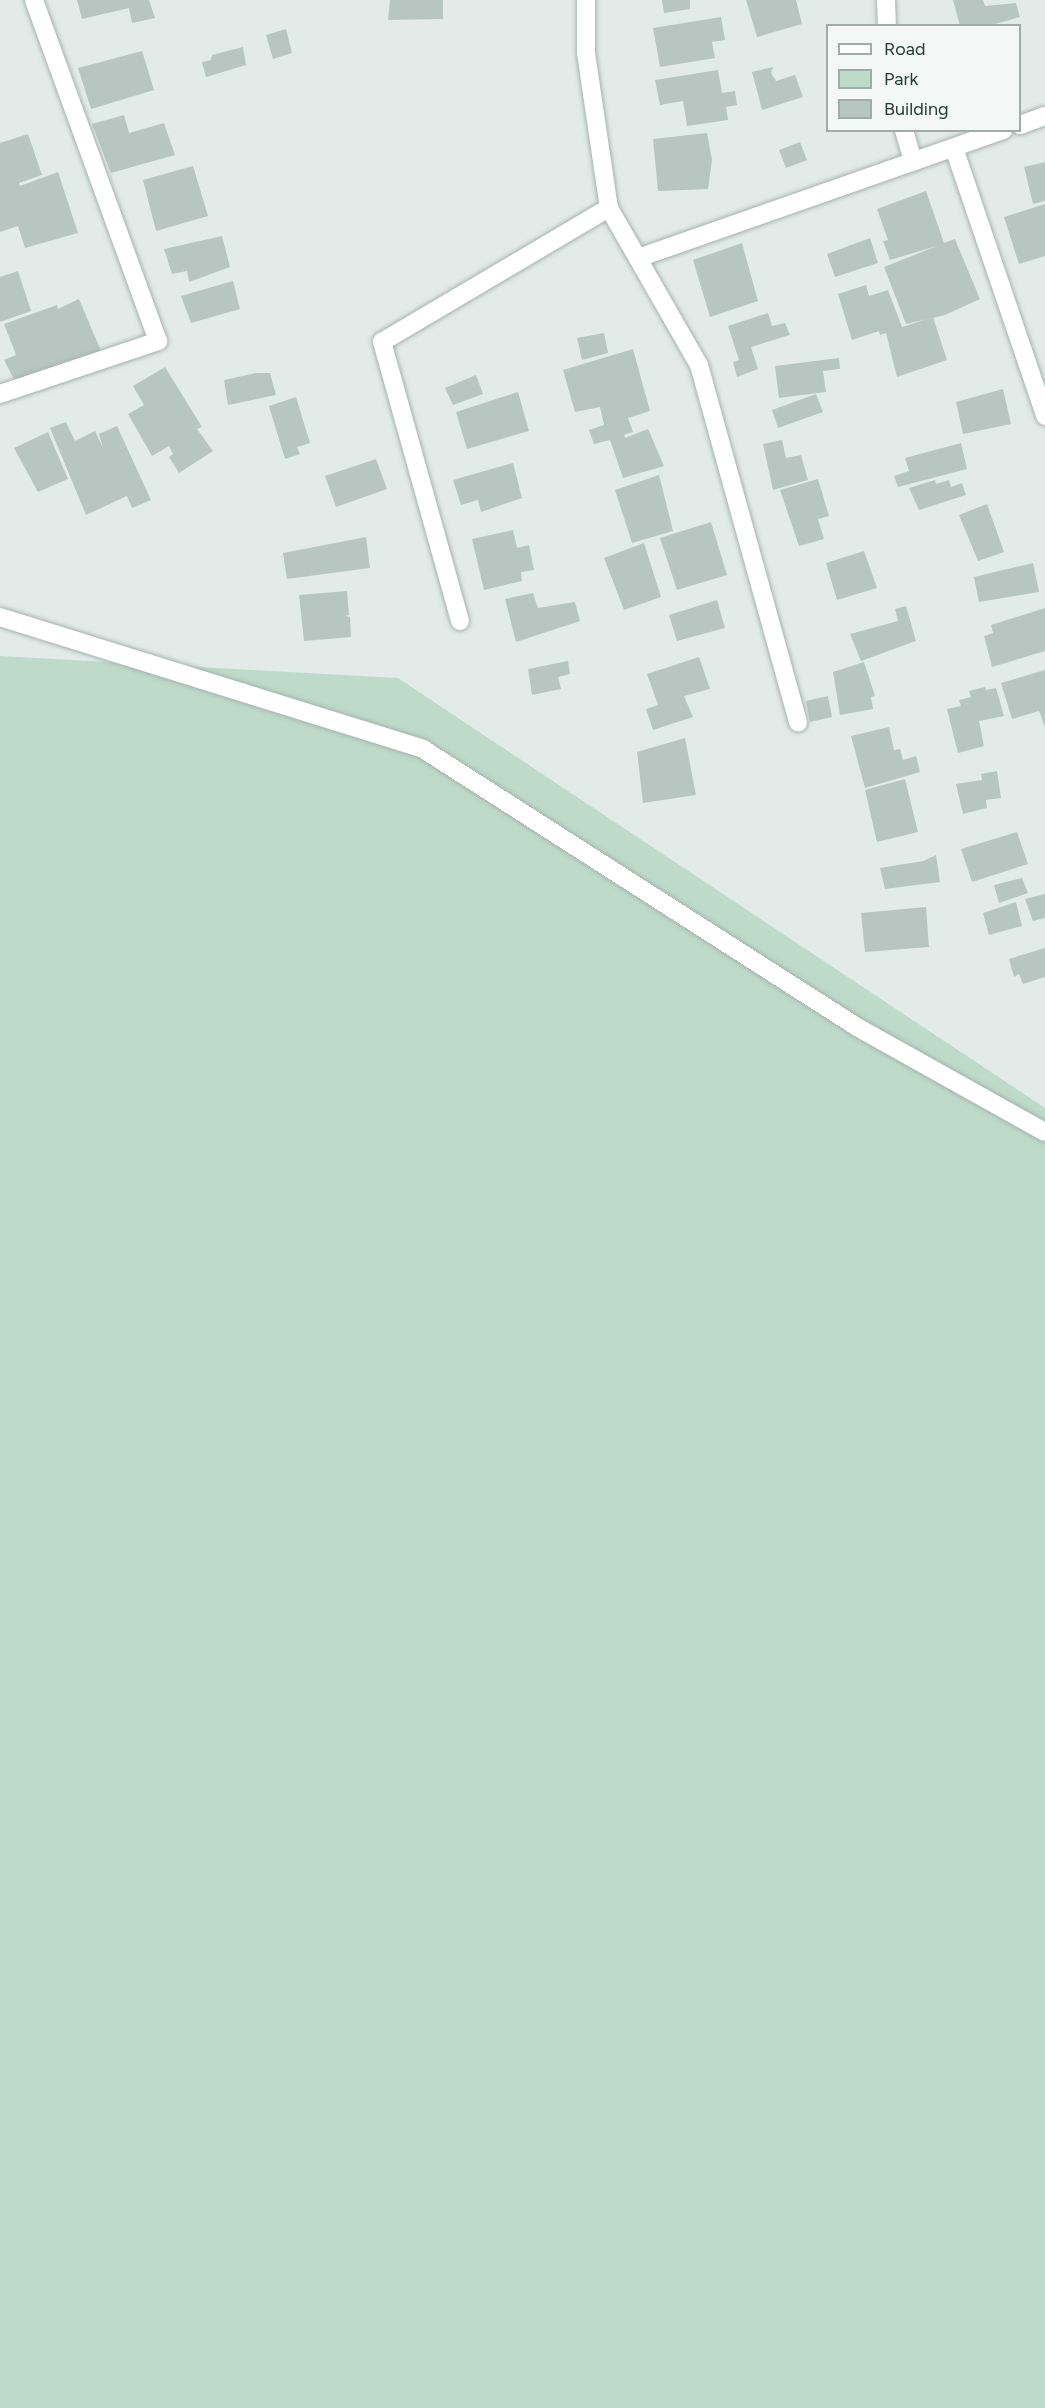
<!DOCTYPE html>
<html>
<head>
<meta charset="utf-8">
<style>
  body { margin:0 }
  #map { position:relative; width:1045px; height:2408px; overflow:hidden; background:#e3ebe8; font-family:Figtree,sans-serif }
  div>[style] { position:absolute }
  .green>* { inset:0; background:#bddbc8 }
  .building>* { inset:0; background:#b8c6c1 }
  .roads { filter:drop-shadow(0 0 2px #a6b3af) drop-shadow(0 0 2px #a6b3af) }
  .minor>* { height:18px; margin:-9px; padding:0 9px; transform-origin:9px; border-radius:9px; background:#fff }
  span { translate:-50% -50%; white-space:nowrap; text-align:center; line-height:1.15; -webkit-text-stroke:4.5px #f3f8f6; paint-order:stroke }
  .legend { position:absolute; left:826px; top:24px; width:195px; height:108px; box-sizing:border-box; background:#f3f8f6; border:2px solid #a0acaa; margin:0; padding:8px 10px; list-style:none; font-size:18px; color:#243b37 }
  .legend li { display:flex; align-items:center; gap:12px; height:30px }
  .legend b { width:30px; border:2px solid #a0acaa }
</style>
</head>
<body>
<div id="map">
  <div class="green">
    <div style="clip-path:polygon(0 656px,398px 678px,1045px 1108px,1045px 2408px,0 2408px)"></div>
  </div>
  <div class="building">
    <div style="clip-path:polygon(77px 0,149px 0,155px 18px,132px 23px,129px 8px,82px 19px)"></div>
    <div style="clip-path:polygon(390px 0,443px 0,443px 19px,388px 20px)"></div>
    <div style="clip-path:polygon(662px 0,690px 0,690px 9px,664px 13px)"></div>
    <div style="clip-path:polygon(746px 0,796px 0,802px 24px,757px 37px)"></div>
    <div style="clip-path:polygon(953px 0,983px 0,985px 6px,1016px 3px,1020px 17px,988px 26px,960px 26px)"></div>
    <div style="clip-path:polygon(721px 17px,725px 40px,712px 42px,715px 58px,660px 67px,653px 28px)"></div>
    <div style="clip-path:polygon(286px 29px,292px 53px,273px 59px,266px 35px)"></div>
    <div style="clip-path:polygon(243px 47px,246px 65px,206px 77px,202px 62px,211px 60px,212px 55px)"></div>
    <div style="clip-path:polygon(142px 51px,154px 90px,91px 109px,78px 68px)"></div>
    <div style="clip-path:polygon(773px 67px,771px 73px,776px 81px,795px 75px,803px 97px,762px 110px,752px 72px)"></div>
    <div style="clip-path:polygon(718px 70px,722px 93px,735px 91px,737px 105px,726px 107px,728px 120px,687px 126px,683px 101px,660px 105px,655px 80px)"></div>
    <div style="clip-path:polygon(124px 115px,129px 133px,164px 123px,175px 155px,111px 173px,92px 124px)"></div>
    <div style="clip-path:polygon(707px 133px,712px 160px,708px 189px,658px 191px,653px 139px)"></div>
    <div style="clip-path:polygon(28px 134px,42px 175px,19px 183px,20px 186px,58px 172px,78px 233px,25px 248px,18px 226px,0 232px,0 143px)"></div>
    <div style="clip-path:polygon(800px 142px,807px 160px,786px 168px,779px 150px)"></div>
    <div style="clip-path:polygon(1045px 162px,1045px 201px,1033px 204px,1024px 167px)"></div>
    <div style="clip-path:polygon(193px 166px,208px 216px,156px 231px,143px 180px)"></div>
    <div style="clip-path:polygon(926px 191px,944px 243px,955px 239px,980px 299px,945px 315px,906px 324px,884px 267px,937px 246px,890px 260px,883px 241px,888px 240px,877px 209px)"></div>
    <div style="clip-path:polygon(1045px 204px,1045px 256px,1019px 264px,1004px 217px)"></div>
    <div style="clip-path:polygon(222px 236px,230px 267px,189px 282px,187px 271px,172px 274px,164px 249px)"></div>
    <div style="clip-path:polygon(870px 238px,878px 263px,835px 277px,827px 254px)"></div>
    <div style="clip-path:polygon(742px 243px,758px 301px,710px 317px,693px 260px)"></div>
    <div style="clip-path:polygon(18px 271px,31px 311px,0 322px,0 277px)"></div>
    <div style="clip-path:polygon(233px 281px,240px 309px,191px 323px,181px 296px)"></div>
    <div style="clip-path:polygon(866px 285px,869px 296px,888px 290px,902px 327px,933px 317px,947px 360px,897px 377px,886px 333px,880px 335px,879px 331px,852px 340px,838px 294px)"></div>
    <div style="clip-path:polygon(79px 299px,102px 353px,17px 385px,4px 360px,16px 355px,4px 324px,57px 305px,58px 309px)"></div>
    <div style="clip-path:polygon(768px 313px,772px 326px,785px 323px,790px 335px,751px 347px,758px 369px,737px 377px,733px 362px,739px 360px,728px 326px)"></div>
    <div style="clip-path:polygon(604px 333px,608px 353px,582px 360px,577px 338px)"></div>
    <div style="clip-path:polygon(633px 349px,650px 411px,628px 418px,633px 432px,624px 435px,625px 438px,648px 429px,664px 466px,623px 478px,610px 440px,594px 444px,589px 430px,604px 425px,600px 407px,575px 412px,563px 370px)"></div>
    <div style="clip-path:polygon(839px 358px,840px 369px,823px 371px,826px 392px,779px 398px,775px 366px)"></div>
    <div style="clip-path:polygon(165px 367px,202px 427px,197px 429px,213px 451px,179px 473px,169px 457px,173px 454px,169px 446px,152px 456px,128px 414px,144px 405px,133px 386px)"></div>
    <div style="clip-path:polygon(256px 373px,270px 373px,276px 395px,228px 405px,224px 380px)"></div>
    <div style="clip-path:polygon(476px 375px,483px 394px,453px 405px,445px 388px)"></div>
    <div style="clip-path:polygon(1003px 389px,1011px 424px,963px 434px,956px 402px)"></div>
    <div style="clip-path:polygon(518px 392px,529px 431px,467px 449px,456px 412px)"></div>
    <div style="clip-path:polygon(816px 394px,823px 412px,778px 428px,772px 410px)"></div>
    <div style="clip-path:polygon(296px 397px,310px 443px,297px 447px,300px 454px,285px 459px,269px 406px)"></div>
    <div style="clip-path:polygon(66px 422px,75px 441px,95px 431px,103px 448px,99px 434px,117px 426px,151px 500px,132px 508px,127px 496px,86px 515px,50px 428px)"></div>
    <div style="clip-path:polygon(48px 432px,68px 479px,38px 492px,14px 448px)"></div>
    <div style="clip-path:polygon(782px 440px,786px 458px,801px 455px,808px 480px,773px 490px,763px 444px)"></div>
    <div style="clip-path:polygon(961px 443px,967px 469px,898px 487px,894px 476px,909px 471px,905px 458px)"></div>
    <div style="clip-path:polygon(376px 459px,387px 489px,336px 507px,325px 476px)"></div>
    <div style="clip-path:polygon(513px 463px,522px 498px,481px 512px,478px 500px,461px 505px,453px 480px)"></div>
    <div style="clip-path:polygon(659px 475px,673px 531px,632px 543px,615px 490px)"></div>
    <div style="clip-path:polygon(818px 479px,829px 516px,818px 519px,824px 539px,799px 546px,780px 490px)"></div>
    <div style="clip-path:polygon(935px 480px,936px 484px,949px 480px,951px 487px,962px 483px,966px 495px,919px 510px,909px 488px)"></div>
    <div style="clip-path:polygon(987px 504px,1004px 552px,978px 561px,959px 515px)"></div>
    <div style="clip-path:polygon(711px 522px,727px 575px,677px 590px,660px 538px)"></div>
    <div style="clip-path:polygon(513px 530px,517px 548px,529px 545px,534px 570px,521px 572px,522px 581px,484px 590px,472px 539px)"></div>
    <div style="clip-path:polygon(366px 537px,370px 568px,287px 579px,283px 553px)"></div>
    <div style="clip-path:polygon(644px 543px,661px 597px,624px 610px,604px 558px)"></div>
    <div style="clip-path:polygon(864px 551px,877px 588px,837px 600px,826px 563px)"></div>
    <div style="clip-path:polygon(1033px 563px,1039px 592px,979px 602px,974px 577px)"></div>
    <div style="clip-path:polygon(347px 591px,349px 615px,345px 616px,350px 617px,351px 637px,304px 641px,299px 595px)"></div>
    <div style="clip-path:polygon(533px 593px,538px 608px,575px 602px,580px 621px,516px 642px,505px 599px)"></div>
    <div style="clip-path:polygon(717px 600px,725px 628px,677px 641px,669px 615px)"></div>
    <div style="clip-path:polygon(906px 606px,916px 641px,861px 661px,850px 634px,898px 621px,895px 609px)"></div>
    <div style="clip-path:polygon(1045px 608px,1045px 651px,992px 667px,984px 636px,993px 633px,991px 625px)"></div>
    <div style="clip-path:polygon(699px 657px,710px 689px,684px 696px,693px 717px,653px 730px,646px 709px,658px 705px,647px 674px)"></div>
    <div style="clip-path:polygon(568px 661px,570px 674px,558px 677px,561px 689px,532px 695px,528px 669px)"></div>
    <div style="clip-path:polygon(864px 662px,875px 696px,871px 697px,873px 709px,840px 715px,833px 672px)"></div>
    <div style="clip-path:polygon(1045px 670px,1045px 727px,1039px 711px,1012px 719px,1001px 683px)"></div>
    <div style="clip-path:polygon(985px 687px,986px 690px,996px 688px,1004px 716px,979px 721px,984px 746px,958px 753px,947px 709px,961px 706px,959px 700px,971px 697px,969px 691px)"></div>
    <div style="clip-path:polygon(828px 696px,832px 717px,810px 722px,806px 701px)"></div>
    <div style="clip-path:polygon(889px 727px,894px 750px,900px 749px,903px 760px,916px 756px,920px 772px,865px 788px,851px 736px)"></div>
    <div style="clip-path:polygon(685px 738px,696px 795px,643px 803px,637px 752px)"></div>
    <div style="clip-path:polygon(997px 771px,1001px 798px,986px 800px,987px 808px,963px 814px,956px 784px,982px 780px,981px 774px)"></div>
    <div style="clip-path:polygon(905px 779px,918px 832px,877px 842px,865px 790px)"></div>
    <div style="clip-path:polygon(1017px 832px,1028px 864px,972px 882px,961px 849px)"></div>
    <div style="clip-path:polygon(936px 855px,940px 882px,885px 889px,880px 868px,923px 861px)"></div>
    <div style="clip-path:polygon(1022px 878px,1028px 893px,999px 903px,994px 885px)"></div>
    <div style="clip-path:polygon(1045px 894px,1045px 918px,1033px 921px,1025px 899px)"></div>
    <div style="clip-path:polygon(1016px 902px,1022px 926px,989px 935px,983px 913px)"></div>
    <div style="clip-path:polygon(926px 907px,929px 947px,865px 952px,861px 913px)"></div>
    <div style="clip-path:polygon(1045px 948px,1045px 977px,1023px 984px,1019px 974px,1014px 977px,1009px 959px)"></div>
  </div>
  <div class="roads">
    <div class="minor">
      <div style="left:586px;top:0;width:53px;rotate:90deg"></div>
      <div style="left:586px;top:53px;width:157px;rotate:81.6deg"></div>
      <div style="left:609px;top:208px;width:181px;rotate:60.2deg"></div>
      <div style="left:699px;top:365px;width:371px;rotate:74.5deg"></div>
      <div style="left:886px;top:0;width:26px;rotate:88deg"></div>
      <div style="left:1020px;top:125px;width:27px;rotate:-20deg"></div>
      <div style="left:904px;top:130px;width:33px;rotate:74deg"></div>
      <div style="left:954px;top:148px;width:283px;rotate:71.2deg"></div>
      <div style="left:638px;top:258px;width:387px;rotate:-19.3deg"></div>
      <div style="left:0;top:394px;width:167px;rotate:-18.5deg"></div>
      <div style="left:158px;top:341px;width:363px;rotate:-110deg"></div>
      <div style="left:0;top:617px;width:443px;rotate:17.3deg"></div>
      <div style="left:423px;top:749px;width:515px;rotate:32.64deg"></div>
      <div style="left:857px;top:1027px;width:215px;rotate:29.2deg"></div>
      <div style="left:460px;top:621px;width:290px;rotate:-105.6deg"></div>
      <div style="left:382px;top:342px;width:264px;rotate:-30.6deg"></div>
    </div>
  </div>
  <ul class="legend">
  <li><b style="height:8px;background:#fff"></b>Road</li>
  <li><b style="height:16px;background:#bddbc8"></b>Park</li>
  <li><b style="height:16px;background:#b8c6c1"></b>Building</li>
  </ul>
</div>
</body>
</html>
